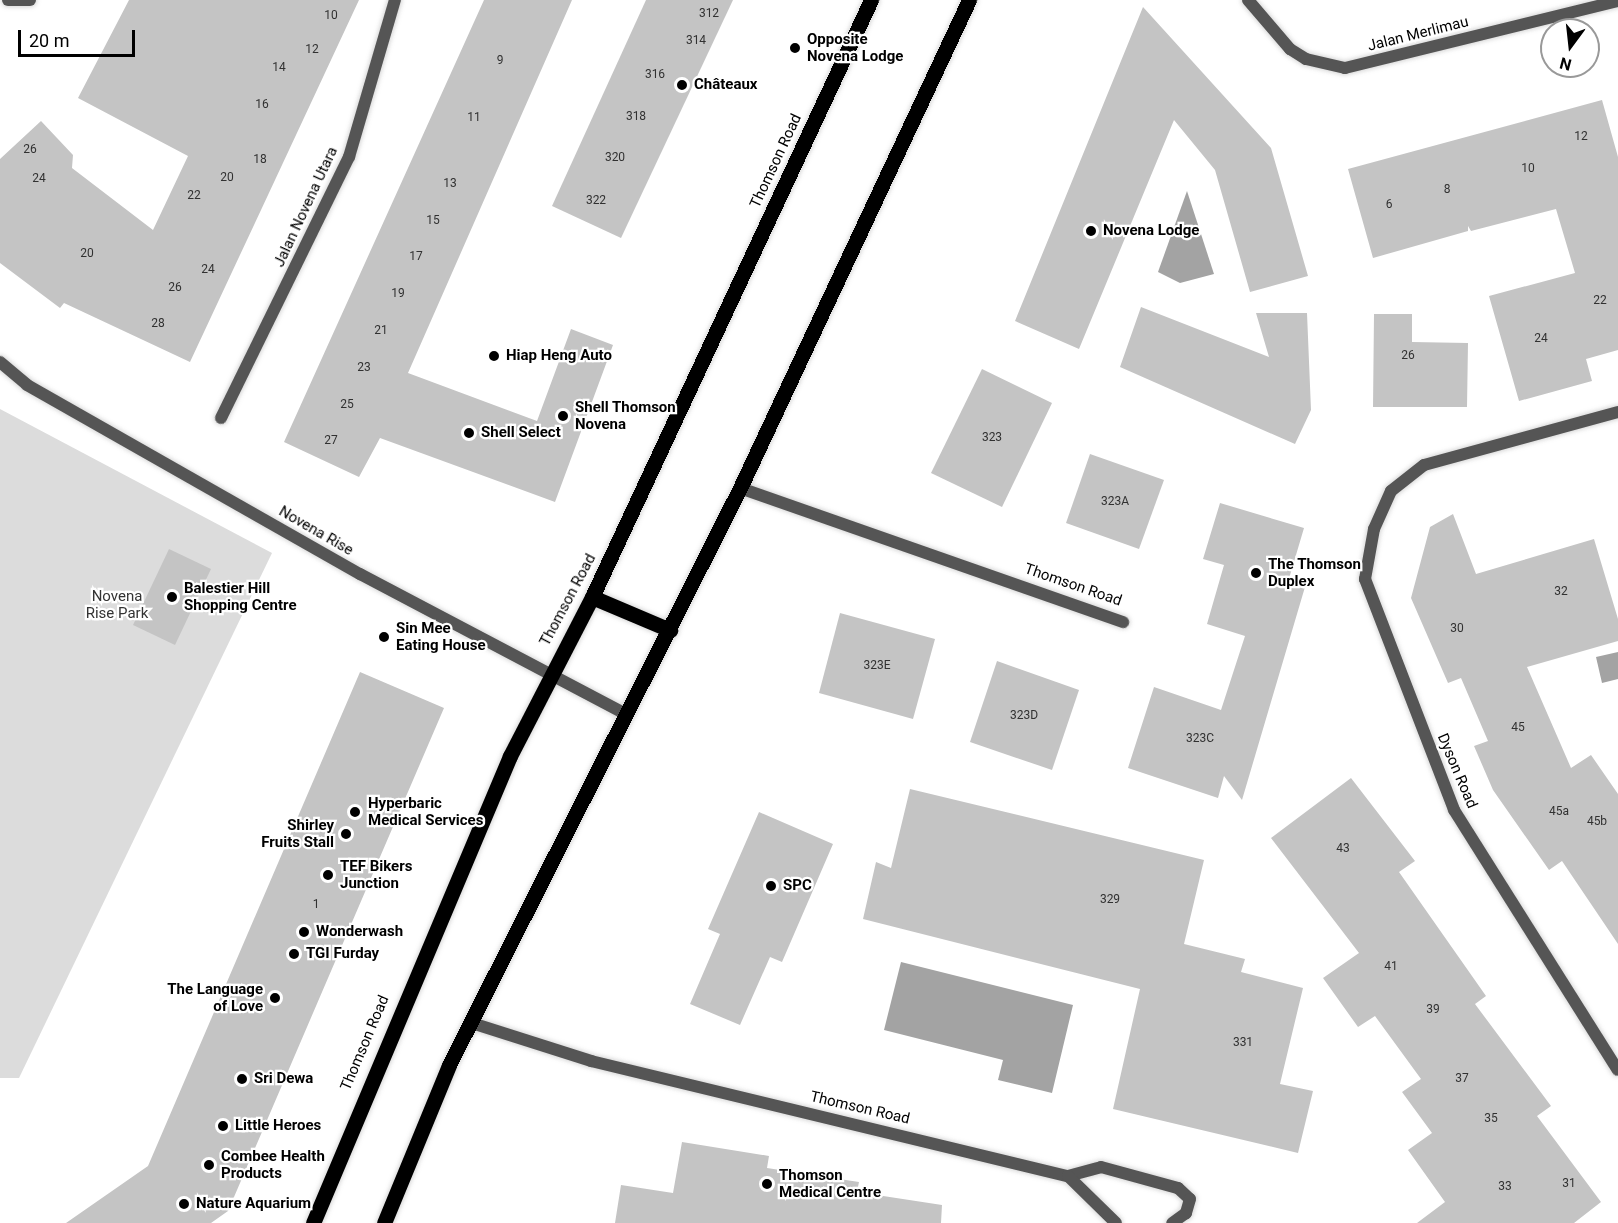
<!DOCTYPE html>
<html>
<head>
<meta charset="utf-8">
<style>
  body { margin:0 }
  #map { position:relative; width:1618px; height:1223px; overflow:hidden; background:#fff; font-family:Roboto,sans-serif }
  div>[style] { position:absolute }
  .green>* { inset:0; background:#dcdcdc }
  .water>* { inset:0; background:#a3a3a3 }
  .building>* { inset:0; background:#c4c4c4 }
  .roads { filter:drop-shadow(0 0 2px #dbdbdb) drop-shadow(0 0 2px #dbdbdb) }
  .minor>* { height:12px; margin:-6px; padding:0 6px; transform-origin:6px; border-radius:6px; background:#555 }
  .primary>* { height:15px; margin:-7.5px; padding:0 7.5px; transform-origin:7.5px; border-radius:7.5px; background:#000 }
  .dots>* { width:16px; height:16px; translate:-50% -50%; box-sizing:border-box; border:3px solid #fff; border-radius:50% }
  span { translate:-50% -50%; white-space:nowrap; text-align:center; line-height:1.15; -webkit-text-stroke:4.5px #fff; paint-order:stroke }
  .number-label { font-size:12px; color:#313131 }
  .number-label span { -webkit-text-stroke-width:0 }
  .street-label { font-size:15px; color:#000 }
  .poi-label { font-size:15px; color:#000; font-weight:700 }
  .left { translate:0 -50%; text-align:left }
  .right { translate:-100% -50%; text-align:right }
  .park-label { font-size:15px; color:#333 }
  .north { position:absolute; left:1540px; top:18px; width:60px; height:60px; box-sizing:border-box; background:#fff; border:2px solid #999; border-radius:50%; rotate:195deg; font-size:16px; font-weight:700; line-height:24px; text-align:center; color:#000 }
  .north::after { content:''; display:block; margin:auto; width:21px; height:27px; background:#000; clip-path:polygon(50% 0,100% 100%,50% 72%,0 100%) }
  .scale { position:absolute; left:18px; top:30px; width:117px; height:27px; box-sizing:border-box; border:3px solid #000; border-top:0; padding-left:8px; font-size:18px; line-height:21px; white-space:nowrap; color:#000; -webkit-text-stroke:4px #fff; paint-order:stroke }
</style>
</head>
<body>
<div id="map">
  <div class="green">
    <div style="clip-path:polygon(0 409px,272px 553px,19px 1078px,0 1078px)"></div>
  </div>
  <div class="water">
    <div style="clip-path:polygon(1187px 191px,1214px 274px,1180px 283px,1158px 272px)"></div>
    <div style="clip-path:polygon(1618px 652px,1618px 679px,1602px 683px,1596px 657px)"></div>
    <div style="clip-path:polygon(901px 962px,1073px 1005px,1052px 1093px,998px 1080px,1003px 1060px,884px 1030px)"></div>
  </div>
  <div class="building">
    <div style="clip-path:polygon(129px 0,359px 0,190px 362px,64px 303px,60px 308px,0 263px,0 159px,41px 121px,73px 155px,72px 168px,153px 230px,188px 156px,78px 98px)"></div>
    <div style="clip-path:polygon(484px 0,572px 0,408px 373px,537px 421px,571px 329px,613px 345px,555px 502px,380px 438px,359px 477px,284px 442px)"></div>
    <div style="clip-path:polygon(646px 0,733px 0,621px 238px,552px 206px)"></div>
    <div style="clip-path:polygon(1143px 7px,1271px 148px,1308px 276px,1250px 292px,1215px 170px,1174px 120px,1079px 349px,1015px 321px)"></div>
    <div style="clip-path:polygon(1602px 100px,1618px 157px,1618px 350px,1586px 359px,1592px 381px,1519px 401px,1489px 296px,1575px 273px,1556px 209px,1471px 231px,1468px 226px,1468px 231px,1373px 258px,1348px 169px)"></div>
    <div style="clip-path:polygon(1141px 307px,1269px 357px,1256px 313px,1307px 313px,1311px 410px,1295px 444px,1120px 367px)"></div>
    <div style="clip-path:polygon(1374px 314px,1412px 314px,1412px 342px,1468px 343px,1467px 407px,1373px 407px)"></div>
    <div style="clip-path:polygon(982px 369px,1052px 403px,1002px 507px,931px 473px)"></div>
    <div style="clip-path:polygon(1090px 454px,1164px 480px,1139px 549px,1066px 523px)"></div>
    <div style="clip-path:polygon(1220px 503px,1304px 528px,1288px 582px,1305px 587px,1242px 800px,1224px 776px,1218px 798px,1128px 768px,1154px 687px,1221px 710px,1245px 636px,1207px 624px,1224px 565px,1203px 559px)"></div>
    <div style="clip-path:polygon(1453px 514px,1476px 574px,1594px 539px,1618px 619px,1618px 641px,1527px 667px,1571px 768px,1591px 755px,1618px 794px,1618px 944px,1562px 861px,1549px 870px,1493px 790px,1474px 746px,1488px 741px,1461px 678px,1448px 683px,1411px 598px,1430px 527px)"></div>
    <div style="clip-path:polygon(169px 549px,211px 569px,175px 645px,133px 625px)"></div>
    <div style="clip-path:polygon(840px 613px,935px 639px,913px 719px,819px 693px)"></div>
    <div style="clip-path:polygon(997px 661px,1079px 690px,1052px 770px,970px 742px)"></div>
    <div style="clip-path:polygon(360px 672px,444px 708px,228px 1211px,211px 1223px,66px 1223px,148px 1166px)"></div>
    <div style="clip-path:polygon(1351px 778px,1415px 861px,1399px 872px,1486px 996px,1475px 1004px,1551px 1106px,1537px 1116px,1601px 1202px,1574px 1223px,1417px 1223px,1445px 1202px,1408px 1150px,1432px 1133px,1402px 1092px,1421px 1079px,1375px 1016px,1358px 1027px,1323px 978px,1359px 953px,1271px 838px)"></div>
    <div style="clip-path:polygon(910px 789px,1204px 860px,1184px 944px,1245px 959px,1241px 972px,1303px 988px,1280px 1084px,1313px 1091px,1298px 1153px,1113px 1109px,1140px 989px,863px 919px,876px 862px,891px 868px)"></div>
    <div style="clip-path:polygon(759px 812px,833px 844px,782px 962px,770px 957px,740px 1025px,690px 1004px,720px 934px,708px 929px)"></div>
    <div style="clip-path:polygon(682px 1142px,769px 1156px,767px 1168px,859px 1182px,857px 1192px,942px 1205px,941px 1223px,615px 1223px,621px 1185px,673px 1193px)"></div>
  </div>
  <div class="roads">
    <div class="minor">
      <div style="left:8px;top:0;width:22px"></div>
      <div style="left:1248px;top:0;width:65px;rotate:49.4deg"></div>
      <div style="left:1290px;top:49px;width:19px;rotate:32deg"></div>
      <div style="left:1306px;top:59px;width:40px;rotate:13deg"></div>
      <div style="left:1345px;top:68px;width:281px;rotate:-13.8deg"></div>
      <div style="left:0;top:362px;width:35px;rotate:40deg"></div>
      <div style="left:27px;top:385px;width:383px;rotate:29.6deg"></div>
      <div style="left:360px;top:574px;width:300px;rotate:27.8deg"></div>
      <div style="left:1618px;top:412px;width:201px;rotate:164.7deg"></div>
      <div style="left:1424px;top:465px;width:42px;rotate:141.8deg"></div>
      <div style="left:1391px;top:491px;width:42px;rotate:114.1deg"></div>
      <div style="left:1374px;top:529px;width:51px;rotate:100.2deg"></div>
      <div style="left:1365px;top:579px;width:248px;rotate:68.9deg"></div>
      <div style="left:1454px;top:810px;width:307px;rotate:57.8deg"></div>
      <div style="left:221px;top:418px;width:291px;rotate:-63.9deg"></div>
      <div style="left:349px;top:157px;width:164px;rotate:-73.7deg"></div>
      <div style="left:740px;top:488px;width:406px;rotate:19.3deg"></div>
      <div style="left:472px;top:1023px;width:125px;rotate:17.7deg"></div>
      <div style="left:591px;top:1061px;width:491px;rotate:13.6deg"></div>
      <div style="left:1068px;top:1176px;width:34px;rotate:-15deg"></div>
      <div style="left:1101px;top:1167px;width:80px;rotate:15.3deg"></div>
      <div style="left:1178px;top:1188px;width:16px;rotate:43deg"></div>
      <div style="left:1190px;top:1199px;width:15px;rotate:106deg"></div>
      <div style="left:1186px;top:1213px;width:17px;rotate:144deg"></div>
      <div style="left:1068px;top:1176px;width:67px;rotate:44.4deg"></div>
    </div>
    <div class="primary">
      <div style="left:592px;top:597px;width:85px;rotate:22.9deg"></div>
      <div style="left:313px;top:1223px;width:507px;rotate:-67.13deg"></div>
      <div style="left:510px;top:756px;width:179px;rotate:-62.7deg"></div>
      <div style="left:592px;top:597px;width:659px;rotate:-64.95deg"></div>
      <div style="left:384px;top:1223px;width:171px;rotate:-67.6deg"></div>
      <div style="left:449px;top:1065px;width:646px;rotate:-63.24deg"></div>
      <div style="left:740px;top:488px;width:539px;rotate:-64.86deg"></div>
    </div>
  </div>
  <div class="dots">
    <div style="left:795px;top:48px;background:#000"></div>
    <div style="left:682px;top:85px;background:#000"></div>
    <div style="left:1091px;top:231px;background:#000"></div>
    <div style="left:494px;top:356px;background:#000"></div>
    <div style="left:563px;top:416px;background:#000"></div>
    <div style="left:469px;top:433px;background:#000"></div>
    <div style="left:1256px;top:573px;background:#000"></div>
    <div style="left:172px;top:597px;background:#000"></div>
    <div style="left:384px;top:637px;background:#000"></div>
    <div style="left:355px;top:812px;background:#000"></div>
    <div style="left:346px;top:834px;background:#000"></div>
    <div style="left:328px;top:875px;background:#000"></div>
    <div style="left:771px;top:886px;background:#000"></div>
    <div style="left:304px;top:932px;background:#000"></div>
    <div style="left:294px;top:954px;background:#000"></div>
    <div style="left:275px;top:998px;background:#000"></div>
    <div style="left:242px;top:1079px;background:#000"></div>
    <div style="left:223px;top:1126px;background:#000"></div>
    <div style="left:209px;top:1165px;background:#000"></div>
    <div style="left:767px;top:1184px;background:#000"></div>
    <div style="left:184px;top:1204px;background:#000"></div>
  </div>
  <div class="number-label">
    <span style="left:709px;top:14px">312</span>
    <span style="left:331px;top:16px">10</span>
    <span style="left:696px;top:41px">314</span>
    <span style="left:312px;top:50px">12</span>
    <span style="left:500px;top:61px">9</span>
    <span style="left:279px;top:68px">14</span>
    <span style="left:655px;top:75px">316</span>
    <span style="left:262px;top:105px">16</span>
    <span style="left:636px;top:117px">318</span>
    <span style="left:474px;top:118px">11</span>
    <span style="left:1581px;top:137px">12</span>
    <span style="left:30px;top:150px">26</span>
    <span style="left:615px;top:158px">320</span>
    <span style="left:260px;top:160px">18</span>
    <span style="left:1528px;top:169px">10</span>
    <span style="left:227px;top:178px">20</span>
    <span style="left:39px;top:179px">24</span>
    <span style="left:450px;top:184px">13</span>
    <span style="left:1447px;top:190px">8</span>
    <span style="left:194px;top:196px">22</span>
    <span style="left:596px;top:201px">322</span>
    <span style="left:1389px;top:205px">6</span>
    <span style="left:433px;top:221px">15</span>
    <span style="left:87px;top:254px">20</span>
    <span style="left:416px;top:257px">17</span>
    <span style="left:208px;top:270px">24</span>
    <span style="left:175px;top:288px">26</span>
    <span style="left:398px;top:294px">19</span>
    <span style="left:1600px;top:301px">22</span>
    <span style="left:158px;top:324px">28</span>
    <span style="left:381px;top:331px">21</span>
    <span style="left:1541px;top:339px">24</span>
    <span style="left:1408px;top:356px">26</span>
    <span style="left:364px;top:368px">23</span>
    <span style="left:347px;top:405px">25</span>
    <span style="left:992px;top:438px">323</span>
    <span style="left:331px;top:441px">27</span>
    <span style="left:1115px;top:502px">323A</span>
    <span style="left:1561px;top:592px">32</span>
    <span style="left:1457px;top:629px">30</span>
    <span style="left:877px;top:666px">323E</span>
    <span style="left:1024px;top:716px">323D</span>
    <span style="left:1518px;top:728px">45</span>
    <span style="left:1200px;top:739px">323C</span>
    <span style="left:1559px;top:812px">45a</span>
    <span style="left:1597px;top:822px">45b</span>
    <span style="left:1343px;top:849px">43</span>
    <span style="left:1110px;top:900px">329</span>
    <span style="left:316px;top:905px">1</span>
    <span style="left:1391px;top:967px">41</span>
    <span style="left:1433px;top:1010px">39</span>
    <span style="left:1243px;top:1043px">331</span>
    <span style="left:1462px;top:1079px">37</span>
    <span style="left:1491px;top:1119px">35</span>
    <span style="left:1569px;top:1184px">31</span>
    <span style="left:1505px;top:1187px">33</span>
  </div>
  <div class="street-label">
    <span style="left:1418px;top:34px;rotate:-14deg">Jalan Merlimau</span>
    <span style="left:776px;top:161px;rotate:-65deg">Thomson Road</span>
    <span style="left:306px;top:207px;rotate:-65deg">Jalan Novena Utara</span>
    <span style="left:316px;top:531px;rotate:30deg">Novena Rise</span>
    <span style="left:1073px;top:585px;rotate:19deg">Thomson Road</span>
    <span style="left:568px;top:600px;rotate:-62deg">Thomson Road</span>
    <span style="left:1457px;top:771px;rotate:67deg">Dyson Road</span>
    <span style="left:365px;top:1043px;rotate:-67deg">Thomson Road</span>
    <span style="left:860px;top:1108px;rotate:13deg">Thomson Road</span>
  </div>
  <div class="poi-label">
    <span class="left" style="left:807px;top:48px">Opposite<br>Novena Lodge</span>
    <span class="left" style="left:694px;top:85px">Châteaux</span>
    <span class="left" style="left:1103px;top:231px">Novena Lodge</span>
    <span class="left" style="left:506px;top:356px">Hiap Heng Auto</span>
    <span class="left" style="left:575px;top:416px">Shell Thomson<br>Novena</span>
    <span class="left" style="left:481px;top:433px">Shell Select</span>
    <span class="left" style="left:1268px;top:573px">The Thomson<br>Duplex</span>
    <span class="left" style="left:184px;top:597px">Balestier Hill<br>Shopping Centre</span>
    <span class="left" style="left:396px;top:637px">Sin Mee<br>Eating House</span>
    <span class="left" style="left:368px;top:812px">Hyperbaric<br>Medical Services</span>
    <span class="right" style="left:334px;top:834px">Shirley<br>Fruits Stall</span>
    <span class="left" style="left:340px;top:875px">TEF Bikers<br>Junction</span>
    <span class="left" style="left:783px;top:886px">SPC</span>
    <span class="left" style="left:316px;top:932px">Wonderwash</span>
    <span class="left" style="left:306px;top:954px">TGI Furday</span>
    <span class="right" style="left:263px;top:998px">The Language<br>of Love</span>
    <span class="left" style="left:254px;top:1079px">Sri Dewa</span>
    <span class="left" style="left:235px;top:1126px">Little Heroes</span>
    <span class="left" style="left:221px;top:1165px">Combee Health<br>Products</span>
    <span class="left" style="left:779px;top:1184px">Thomson<br>Medical Centre</span>
    <span class="left" style="left:196px;top:1204px">Nature Aquarium</span>
  </div>
  <div class="park-label">
    <span style="left:117px;top:605px">Novena<br>Rise Park</span>
  </div>
  <div class="north">N</div>
  <div class="scale">20 m</div>
</div>
</body>
</html>
